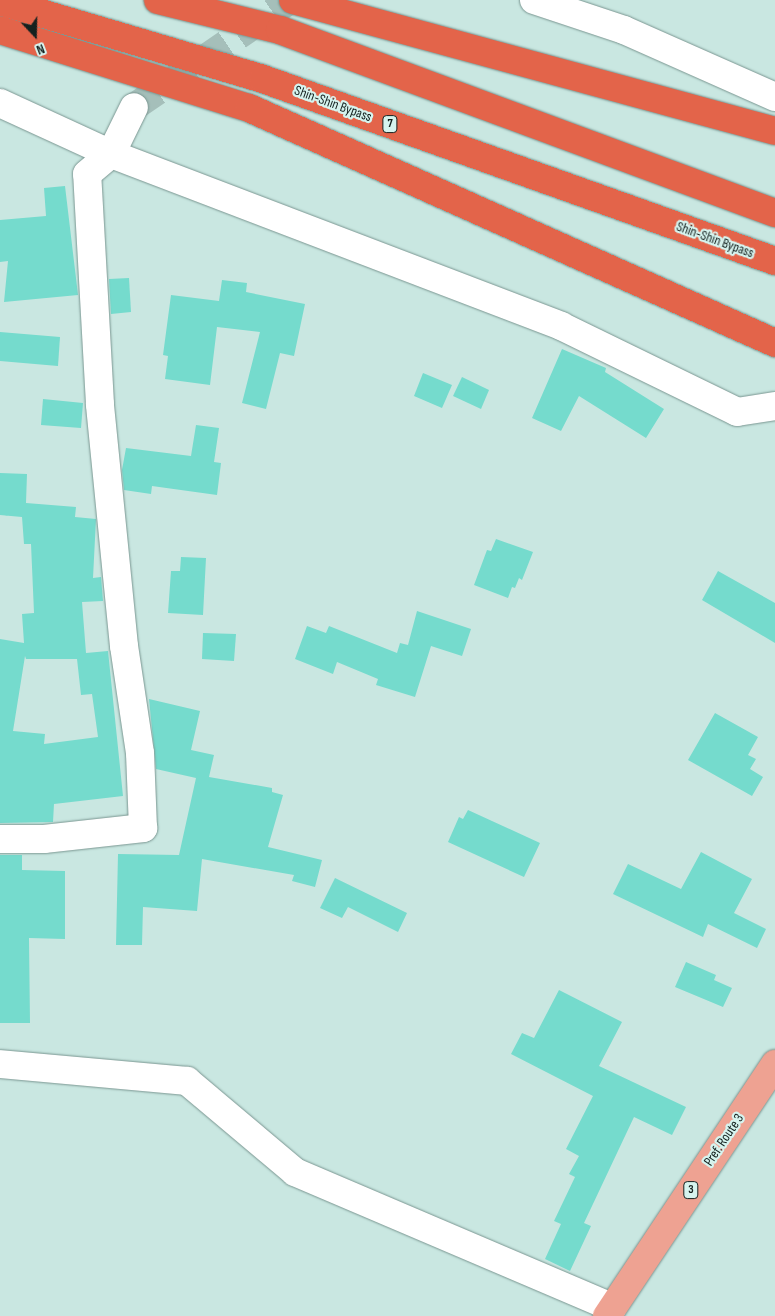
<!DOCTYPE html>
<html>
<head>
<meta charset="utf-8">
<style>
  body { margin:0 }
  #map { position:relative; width:775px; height:1316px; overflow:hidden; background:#c9e7e1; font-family:"Sofia Sans Condensed",sans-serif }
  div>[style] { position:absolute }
  .building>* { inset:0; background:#75dbcd }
  .minor-tunnel>* { height:28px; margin-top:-14px; transform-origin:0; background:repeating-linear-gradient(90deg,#a5bfba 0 28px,transparent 0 42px) }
  .roads { filter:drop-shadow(0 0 1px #7a9691) drop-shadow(0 0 1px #7a9691) }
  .minor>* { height:28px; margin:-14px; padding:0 14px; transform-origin:14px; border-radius:14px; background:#fff }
  .major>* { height:28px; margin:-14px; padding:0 14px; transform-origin:14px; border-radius:14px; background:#eea292 }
  .highway>* { height:28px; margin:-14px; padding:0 14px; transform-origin:14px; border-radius:14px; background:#e3644a }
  span { translate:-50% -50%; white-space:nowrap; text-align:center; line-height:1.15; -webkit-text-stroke:4.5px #d6f4ef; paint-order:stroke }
  .shield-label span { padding:1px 4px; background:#d6f4ef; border:1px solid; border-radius:4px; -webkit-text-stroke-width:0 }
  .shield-label { font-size:12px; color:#15211f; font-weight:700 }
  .street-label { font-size:14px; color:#15211f }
  .north { position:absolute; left:10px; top:10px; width:50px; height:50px; -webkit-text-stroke:4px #d6f4ef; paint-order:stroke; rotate:159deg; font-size:14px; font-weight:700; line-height:20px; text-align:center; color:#15211f }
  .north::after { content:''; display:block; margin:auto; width:18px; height:22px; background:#15211f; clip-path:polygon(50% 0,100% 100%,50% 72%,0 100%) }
</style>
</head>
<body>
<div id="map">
  <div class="building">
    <div style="clip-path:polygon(65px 186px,78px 295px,4px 302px,8px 261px,0 262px,0 220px,46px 216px,44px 188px)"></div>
    <div style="clip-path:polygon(129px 278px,131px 312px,111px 314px,109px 279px)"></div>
    <div style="clip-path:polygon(222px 280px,247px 283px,246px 292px,305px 304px,294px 356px,280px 353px,266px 409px,242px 403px,260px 332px,217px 327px,210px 385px,165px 379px,168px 356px,163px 355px,171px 295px,219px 301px)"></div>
    <div style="clip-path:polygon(0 332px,60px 337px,58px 366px,0 361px)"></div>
    <div style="clip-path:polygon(562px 349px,606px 368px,605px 372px,664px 409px,646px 438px,579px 396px,561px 431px,532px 418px)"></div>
    <div style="clip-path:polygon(423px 373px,452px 385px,442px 408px,414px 396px)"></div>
    <div style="clip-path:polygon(462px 377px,489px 390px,481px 409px,453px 396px)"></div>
    <div style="clip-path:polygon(43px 399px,83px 403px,81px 428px,41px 425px)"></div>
    <div style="clip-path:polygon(196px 425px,219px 428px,214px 462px,221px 463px,217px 495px,152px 486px,151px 494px,124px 490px,122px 470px,126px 448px,191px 456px)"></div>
    <div style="clip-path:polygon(evenodd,0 473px,27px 474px,26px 503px,76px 507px,75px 517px,96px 519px,93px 578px,101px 577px,103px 601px,82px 602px,86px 653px,108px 651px,123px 796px,54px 804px,53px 822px,0 823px,0 639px,24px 643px,22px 614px,34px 613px,31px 544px,24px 544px,22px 517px,0 515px,0 473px,25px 656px,26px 659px,77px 659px,81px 695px,92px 694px,98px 737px,44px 744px,45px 734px,13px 731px,25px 656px)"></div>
    <div style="clip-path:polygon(496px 539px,533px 552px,522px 580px,519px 578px,515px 588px,512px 587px,508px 598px,474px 585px,487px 550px,491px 551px)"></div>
    <div style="clip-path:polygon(181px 557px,206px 558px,203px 615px,168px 613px,171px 571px,180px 571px)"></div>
    <div style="clip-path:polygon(718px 571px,775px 603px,775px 643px,702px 600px)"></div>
    <div style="clip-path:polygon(417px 611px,471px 629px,462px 656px,431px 646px,415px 697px,376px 685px,378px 679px,337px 662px,333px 674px,295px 659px,307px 626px,326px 633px,329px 626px,397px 653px,400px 643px,408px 645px)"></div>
    <div style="clip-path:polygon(203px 633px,236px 634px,234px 661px,202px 659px)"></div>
    <div style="clip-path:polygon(149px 699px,200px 711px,191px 750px,214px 755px,209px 777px,272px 788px,272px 792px,283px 795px,268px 847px,322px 860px,315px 887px,292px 881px,294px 875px,202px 859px,197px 911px,143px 907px,142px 945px,116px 945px,118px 854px,179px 855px,196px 778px,156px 769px)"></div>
    <div style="clip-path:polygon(715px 713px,758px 737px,748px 755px,756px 759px,750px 769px,763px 777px,752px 796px,688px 760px)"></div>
    <div style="clip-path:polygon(468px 810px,540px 843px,524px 877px,448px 842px,459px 817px,463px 819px)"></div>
    <div style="clip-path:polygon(701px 852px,752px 879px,734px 913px,766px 929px,757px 948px,708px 924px,703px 937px,613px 894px,628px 864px,681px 889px)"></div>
    <div style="clip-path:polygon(0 855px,22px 855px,22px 870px,65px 871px,65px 939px,29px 938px,30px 1023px,0 1023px)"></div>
    <div style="clip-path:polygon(335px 878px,407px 913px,398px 932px,348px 907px,342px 918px,320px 908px)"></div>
    <div style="clip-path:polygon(686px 962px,716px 975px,714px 980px,732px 988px,723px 1007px,675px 987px)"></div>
    <div style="clip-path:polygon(559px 990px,622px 1022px,599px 1066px,686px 1107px,672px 1135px,634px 1117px,584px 1223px,591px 1226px,570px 1271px,545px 1259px,561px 1224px,554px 1221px,575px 1177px,569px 1174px,579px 1156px,566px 1149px,593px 1096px,511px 1054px,522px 1033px,534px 1038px)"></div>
  </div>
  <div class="minor-tunnel">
    <div style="left:134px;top:107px;width:189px;rotate:-34.4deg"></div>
  </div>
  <div class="roads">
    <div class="minor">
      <div style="left:534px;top:0;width:95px;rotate:18.4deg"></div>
      <div style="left:624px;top:30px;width:165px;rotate:23.9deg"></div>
      <div style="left:0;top:103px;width:122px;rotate:24.7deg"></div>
      <div style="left:111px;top:154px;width:482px;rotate:20.9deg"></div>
      <div style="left:561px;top:326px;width:196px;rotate:26deg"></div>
      <div style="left:737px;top:412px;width:38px;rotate:-9deg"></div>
      <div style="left:0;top:839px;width:44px"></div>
      <div style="left:44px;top:839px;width:100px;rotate:-6.3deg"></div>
      <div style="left:143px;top:828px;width:75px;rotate:-92.3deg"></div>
      <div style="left:140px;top:753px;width:108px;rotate:-98.5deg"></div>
      <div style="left:124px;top:646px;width:243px;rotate:-95.7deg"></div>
      <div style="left:100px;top:404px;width:230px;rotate:-93.2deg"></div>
      <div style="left:87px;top:174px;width:31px;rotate:-40deg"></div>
      <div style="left:111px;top:154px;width:52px;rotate:-63.9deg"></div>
      <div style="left:0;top:1064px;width:188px;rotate:5.2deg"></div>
      <div style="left:187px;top:1081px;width:141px;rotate:40.1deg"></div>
      <div style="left:295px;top:1172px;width:345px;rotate:23.1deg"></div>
    </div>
    <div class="major">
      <div style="left:607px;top:1316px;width:303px;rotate:-56.3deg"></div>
    </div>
    <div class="highway">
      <div style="left:158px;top:0;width:126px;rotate:13.8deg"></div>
      <div style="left:280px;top:30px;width:528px;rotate:20.29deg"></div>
      <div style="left:293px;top:0;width:499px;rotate:15.2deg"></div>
      <div style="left:0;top:1px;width:274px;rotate:16.5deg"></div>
      <div style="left:263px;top:79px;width:543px;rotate:19.57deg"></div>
      <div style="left:0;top:30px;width:261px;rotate:17.4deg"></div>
      <div style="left:249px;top:108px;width:576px;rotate:24.07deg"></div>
    </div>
  </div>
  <div class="shield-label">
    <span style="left:390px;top:124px">7</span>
    <span style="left:691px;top:1190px">3</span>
  </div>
  <div class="street-label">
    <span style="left:333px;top:104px;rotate:20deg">Shin-Shin Bypass</span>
    <span style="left:715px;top:240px;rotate:20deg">Shin-Shin Bypass</span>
    <span style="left:724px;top:1140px;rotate:-56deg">Pref. Route 3</span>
  </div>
  <div class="north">N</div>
</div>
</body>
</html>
